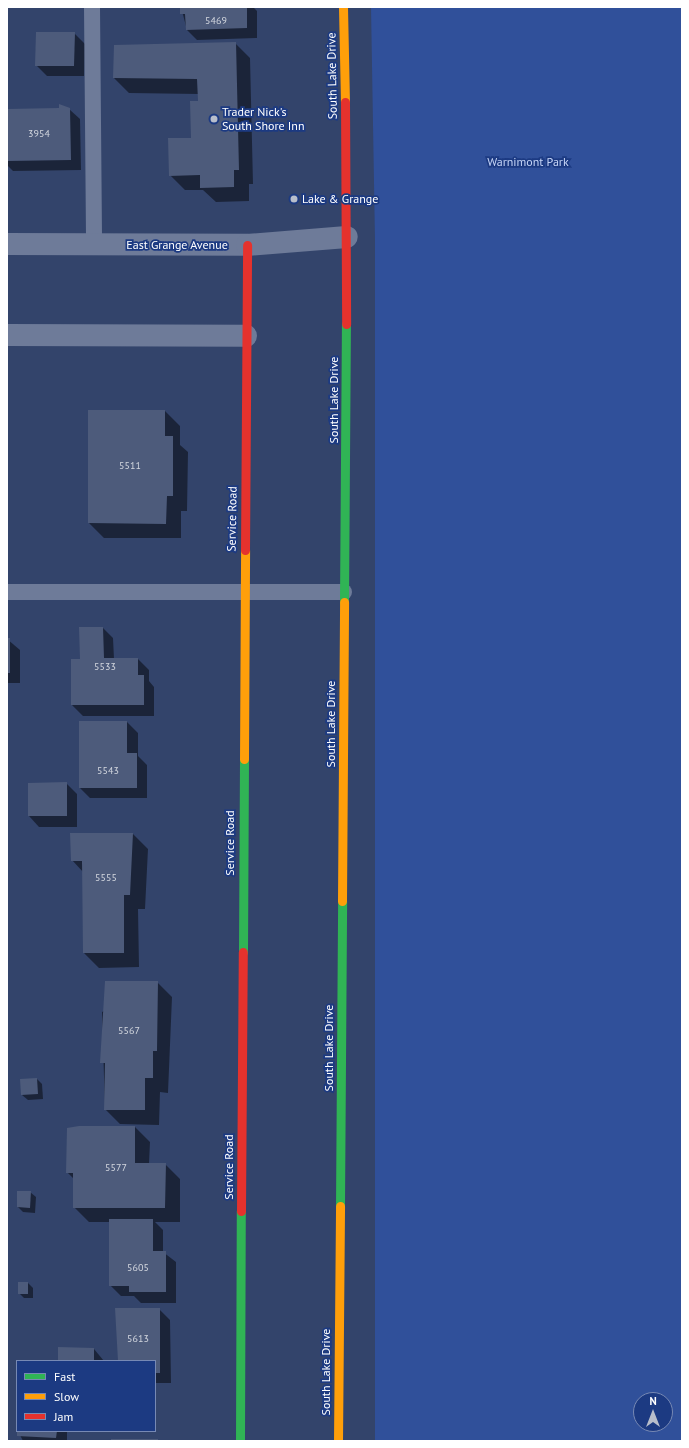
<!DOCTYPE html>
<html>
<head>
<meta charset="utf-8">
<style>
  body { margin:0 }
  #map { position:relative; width:689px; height:1448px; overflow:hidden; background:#33446b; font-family:"PT Sans",sans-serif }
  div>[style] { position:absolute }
  .green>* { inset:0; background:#30509a }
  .shadow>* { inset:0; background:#0007 }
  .building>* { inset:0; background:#4d5b7b }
  .lane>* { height:16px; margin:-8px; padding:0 8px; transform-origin:8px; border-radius:8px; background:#6e7b99 }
  .street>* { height:22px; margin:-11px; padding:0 11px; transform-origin:11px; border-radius:11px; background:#6e7b99 }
  .fast>* { height:9px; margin:-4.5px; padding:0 4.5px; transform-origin:4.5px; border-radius:4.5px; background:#30b455 }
  .slow>* { height:9px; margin:-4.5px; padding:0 4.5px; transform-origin:4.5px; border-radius:4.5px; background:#ff9f0a }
  .jam>* { height:9px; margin:-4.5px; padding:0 4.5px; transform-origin:4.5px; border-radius:4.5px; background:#e5322d }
  .dots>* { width:11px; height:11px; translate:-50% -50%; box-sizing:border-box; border:2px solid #1c3a82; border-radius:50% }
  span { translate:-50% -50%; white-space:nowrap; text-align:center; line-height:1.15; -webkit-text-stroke:3.5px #1c3a82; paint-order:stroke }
  .number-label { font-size:10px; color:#d2d6de }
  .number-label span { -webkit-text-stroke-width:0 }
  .street-label { font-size:12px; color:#fff }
  .poi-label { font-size:12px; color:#fff }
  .left { translate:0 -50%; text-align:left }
  .park-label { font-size:12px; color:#c6d5f7 }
  .frame { position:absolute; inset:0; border:8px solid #fff; pointer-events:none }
  .legend { position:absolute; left:16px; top:1360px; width:140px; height:72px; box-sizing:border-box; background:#1c3a82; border:1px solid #7789b4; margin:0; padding:5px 7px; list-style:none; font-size:12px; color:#fff }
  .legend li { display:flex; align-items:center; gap:8px; height:20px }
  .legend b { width:20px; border:1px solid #7789b4 }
  .north { position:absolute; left:633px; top:1392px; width:40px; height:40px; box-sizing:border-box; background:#1c3a82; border:1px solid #7789b4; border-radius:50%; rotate:0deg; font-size:11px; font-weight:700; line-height:16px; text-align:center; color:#fff }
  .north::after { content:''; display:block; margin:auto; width:14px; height:18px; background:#b8becb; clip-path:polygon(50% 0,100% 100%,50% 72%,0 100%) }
</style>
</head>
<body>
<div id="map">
  <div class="green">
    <div style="clip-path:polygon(evenodd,371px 7px,682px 7px,682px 1441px,375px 1441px,375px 241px,371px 7px,641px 1400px,665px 1400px,665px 1424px,641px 1424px,641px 1400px)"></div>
  </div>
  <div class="shadow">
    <div style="clip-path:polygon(181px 7px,253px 7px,257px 11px,257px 38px,197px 40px,187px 30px)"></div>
    <div style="clip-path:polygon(74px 33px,85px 44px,84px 76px,47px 76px,36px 65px)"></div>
    <div style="clip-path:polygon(235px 43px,250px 58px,253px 184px,249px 184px,249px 201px,216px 202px,203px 190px,185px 190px,170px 175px,192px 139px,199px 94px,129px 93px,114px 78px)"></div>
    <div style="clip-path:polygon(69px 109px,80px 119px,81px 170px,13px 171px,7px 165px,7px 110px)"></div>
    <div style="clip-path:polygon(89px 411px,165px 411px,180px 426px,180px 445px,188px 452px,187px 511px,181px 511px,181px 538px,104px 538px,89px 523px)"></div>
    <div style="clip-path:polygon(103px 628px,113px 638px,114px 659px,138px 659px,149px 670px,149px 681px,154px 687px,154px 716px,83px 716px,72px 705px,72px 660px,81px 660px)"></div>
    <div style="clip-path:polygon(7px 639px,20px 650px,20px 683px,7px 683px)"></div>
    <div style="clip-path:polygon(80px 722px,127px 722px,138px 733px,138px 756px,147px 765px,147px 798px,90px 798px,80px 788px)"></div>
    <div style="clip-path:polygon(66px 783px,77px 794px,77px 827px,39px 827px,29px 816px)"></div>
    <div style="clip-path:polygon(133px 834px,148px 849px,145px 909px,138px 909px,139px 967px,99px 968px,84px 953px,83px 872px,72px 860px)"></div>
    <div style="clip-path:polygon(157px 982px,172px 997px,168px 1093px,160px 1092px,159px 1125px,120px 1124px,105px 1109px,102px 1012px)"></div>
    <div style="clip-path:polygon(37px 1079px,42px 1084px,43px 1099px,28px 1100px,22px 1095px)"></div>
    <div style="clip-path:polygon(135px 1127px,150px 1142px,149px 1164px,165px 1164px,180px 1179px,180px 1222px,155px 1222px,163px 1230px,163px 1252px,176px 1262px,176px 1303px,141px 1303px,134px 1296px,121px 1296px,110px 1285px,110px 1222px,89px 1222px,74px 1207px,74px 1179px,67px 1172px)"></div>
    <div style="clip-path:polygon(30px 1192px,36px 1197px,35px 1213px,23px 1212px,18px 1207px)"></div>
    <div style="clip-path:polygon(28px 1283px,33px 1288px,33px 1298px,24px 1298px,19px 1293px)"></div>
    <div style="clip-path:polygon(159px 1309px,170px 1320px,171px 1383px,155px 1383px,155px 1361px,118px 1361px)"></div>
    <div style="clip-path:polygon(94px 1349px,104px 1361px,59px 1361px)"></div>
    <div style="clip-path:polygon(18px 1431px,67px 1431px,67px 1441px,23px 1441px)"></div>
  </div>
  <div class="building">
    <div style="clip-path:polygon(180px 7px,247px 7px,247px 28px,186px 30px,185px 14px,180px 14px)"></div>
    <div style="clip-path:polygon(36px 32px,75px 32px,74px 66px,35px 66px)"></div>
    <div style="clip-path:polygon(236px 42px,239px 170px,234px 170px,234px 187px,200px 188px,200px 175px,169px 176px,168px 138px,191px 138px,190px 101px,198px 101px,197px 79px,113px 78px,114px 45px)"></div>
    <div style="clip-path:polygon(59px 104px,70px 108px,71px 160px,7px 161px,7px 109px,59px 108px)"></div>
    <div style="clip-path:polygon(88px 410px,165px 410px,165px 436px,173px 436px,173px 496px,167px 496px,166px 524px,88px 523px)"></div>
    <div style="clip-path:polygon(79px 627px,103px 627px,104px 658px,138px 658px,138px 675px,144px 675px,144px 705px,71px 705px,71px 659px,80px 659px)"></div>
    <div style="clip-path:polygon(7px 638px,10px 638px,10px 673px,7px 673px)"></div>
    <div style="clip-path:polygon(79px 721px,127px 721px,127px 753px,137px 753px,137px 788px,79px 788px)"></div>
    <div style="clip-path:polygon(67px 782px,67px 816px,28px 816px,28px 783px)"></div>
    <div style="clip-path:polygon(70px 833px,133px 833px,130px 895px,124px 895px,124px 953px,83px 953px,82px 861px,71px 861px)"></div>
    <div style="clip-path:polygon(105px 981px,158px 981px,157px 1051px,153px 1051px,153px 1078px,145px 1078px,145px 1110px,104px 1110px,105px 1063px,100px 1063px)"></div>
    <div style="clip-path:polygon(37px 1078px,38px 1094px,21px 1095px,20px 1079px)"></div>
    <div style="clip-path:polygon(79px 1126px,135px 1126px,135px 1163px,166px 1163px,165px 1208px,73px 1208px,73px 1173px,66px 1173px,67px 1128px)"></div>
    <div style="clip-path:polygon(17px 1191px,31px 1191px,30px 1208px,17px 1207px)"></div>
    <div style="clip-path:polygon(109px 1219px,153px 1219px,153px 1251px,166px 1251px,166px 1292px,129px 1292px,129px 1286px,109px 1286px)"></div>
    <div style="clip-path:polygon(18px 1282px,28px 1282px,28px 1294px,18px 1294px)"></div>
    <div style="clip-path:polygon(115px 1308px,160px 1308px,160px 1373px,155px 1373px,155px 1361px,118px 1361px)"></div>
    <div style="clip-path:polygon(58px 1347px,94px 1348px,94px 1361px,58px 1361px)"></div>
    <div style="clip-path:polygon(17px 1431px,57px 1431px,56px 1438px,17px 1436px)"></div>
    <div style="clip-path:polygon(111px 1439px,158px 1439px,158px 1441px,111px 1441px)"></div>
  </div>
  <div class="lane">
    <div style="left:92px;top:7px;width:238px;rotate:89.5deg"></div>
    <div style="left:7px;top:592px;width:337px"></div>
  </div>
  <div class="street">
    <div style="left:7px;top:244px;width:240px;rotate:0.2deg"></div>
    <div style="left:247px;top:245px;width:100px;rotate:-4.6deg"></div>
    <div style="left:7px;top:335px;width:239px;rotate:0.2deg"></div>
  </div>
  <div class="fast">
    <div style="left:344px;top:602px;width:278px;rotate:-89.6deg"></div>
    <div style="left:243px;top:952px;width:193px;rotate:-89.7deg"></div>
    <div style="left:340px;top:1206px;width:305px;rotate:-89.6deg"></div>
    <div style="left:240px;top:1441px;width:230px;rotate:-89.8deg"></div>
  </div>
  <div class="slow">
    <div style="left:343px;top:7px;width:95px;rotate:88.8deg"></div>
    <div style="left:244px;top:759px;width:209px;rotate:-89.7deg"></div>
    <div style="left:342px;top:901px;width:299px;rotate:-89.6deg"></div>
    <div style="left:338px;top:1441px;width:235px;rotate:-89.5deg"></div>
  </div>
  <div class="jam">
    <div style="left:345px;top:102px;width:222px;rotate:89.7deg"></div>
    <div style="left:245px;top:550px;width:305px;rotate:-89.6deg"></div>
    <div style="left:241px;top:1211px;width:259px;rotate:-89.6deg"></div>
  </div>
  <div class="dots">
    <div style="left:214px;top:119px;background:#b8becb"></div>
    <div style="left:294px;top:199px;background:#b8becb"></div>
  </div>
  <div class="number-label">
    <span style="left:216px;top:21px">5469</span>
    <span style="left:39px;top:134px">3954</span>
    <span style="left:130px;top:466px">5511</span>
    <span style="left:105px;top:667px">5533</span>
    <span style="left:108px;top:771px">5543</span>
    <span style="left:106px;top:878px">5555</span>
    <span style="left:129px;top:1031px">5567</span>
    <span style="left:116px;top:1168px">5577</span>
    <span style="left:138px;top:1268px">5605</span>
    <span style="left:138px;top:1339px">5613</span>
  </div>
  <div class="street-label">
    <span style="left:332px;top:76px;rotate:-91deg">South Lake Drive</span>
    <span style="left:177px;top:245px">East Grange Avenue</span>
    <span style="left:334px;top:400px;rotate:-90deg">South Lake Drive</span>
    <span style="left:232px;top:519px;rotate:-89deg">Service Road</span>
    <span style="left:331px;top:724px;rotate:-90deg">South Lake Drive</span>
    <span style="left:230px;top:843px;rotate:-90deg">Service Road</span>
    <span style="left:329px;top:1048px;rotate:-90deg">South Lake Drive</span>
    <span style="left:229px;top:1167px;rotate:-90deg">Service Road</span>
    <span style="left:326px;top:1372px;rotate:-90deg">South Lake Drive</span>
  </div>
  <div class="poi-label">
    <span class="left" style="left:222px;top:119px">Trader Nick's<br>South Shore Inn</span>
    <span class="left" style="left:302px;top:199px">Lake &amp; Grange</span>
  </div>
  <div class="park-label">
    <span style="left:528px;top:162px">Warnimont Park</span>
  </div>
  <div class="frame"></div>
  <ul class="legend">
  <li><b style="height:5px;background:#30b455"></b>Fast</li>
  <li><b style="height:5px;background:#ff9f0a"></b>Slow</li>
  <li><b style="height:5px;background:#e5322d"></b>Jam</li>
  </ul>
  <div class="north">N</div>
</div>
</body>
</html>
